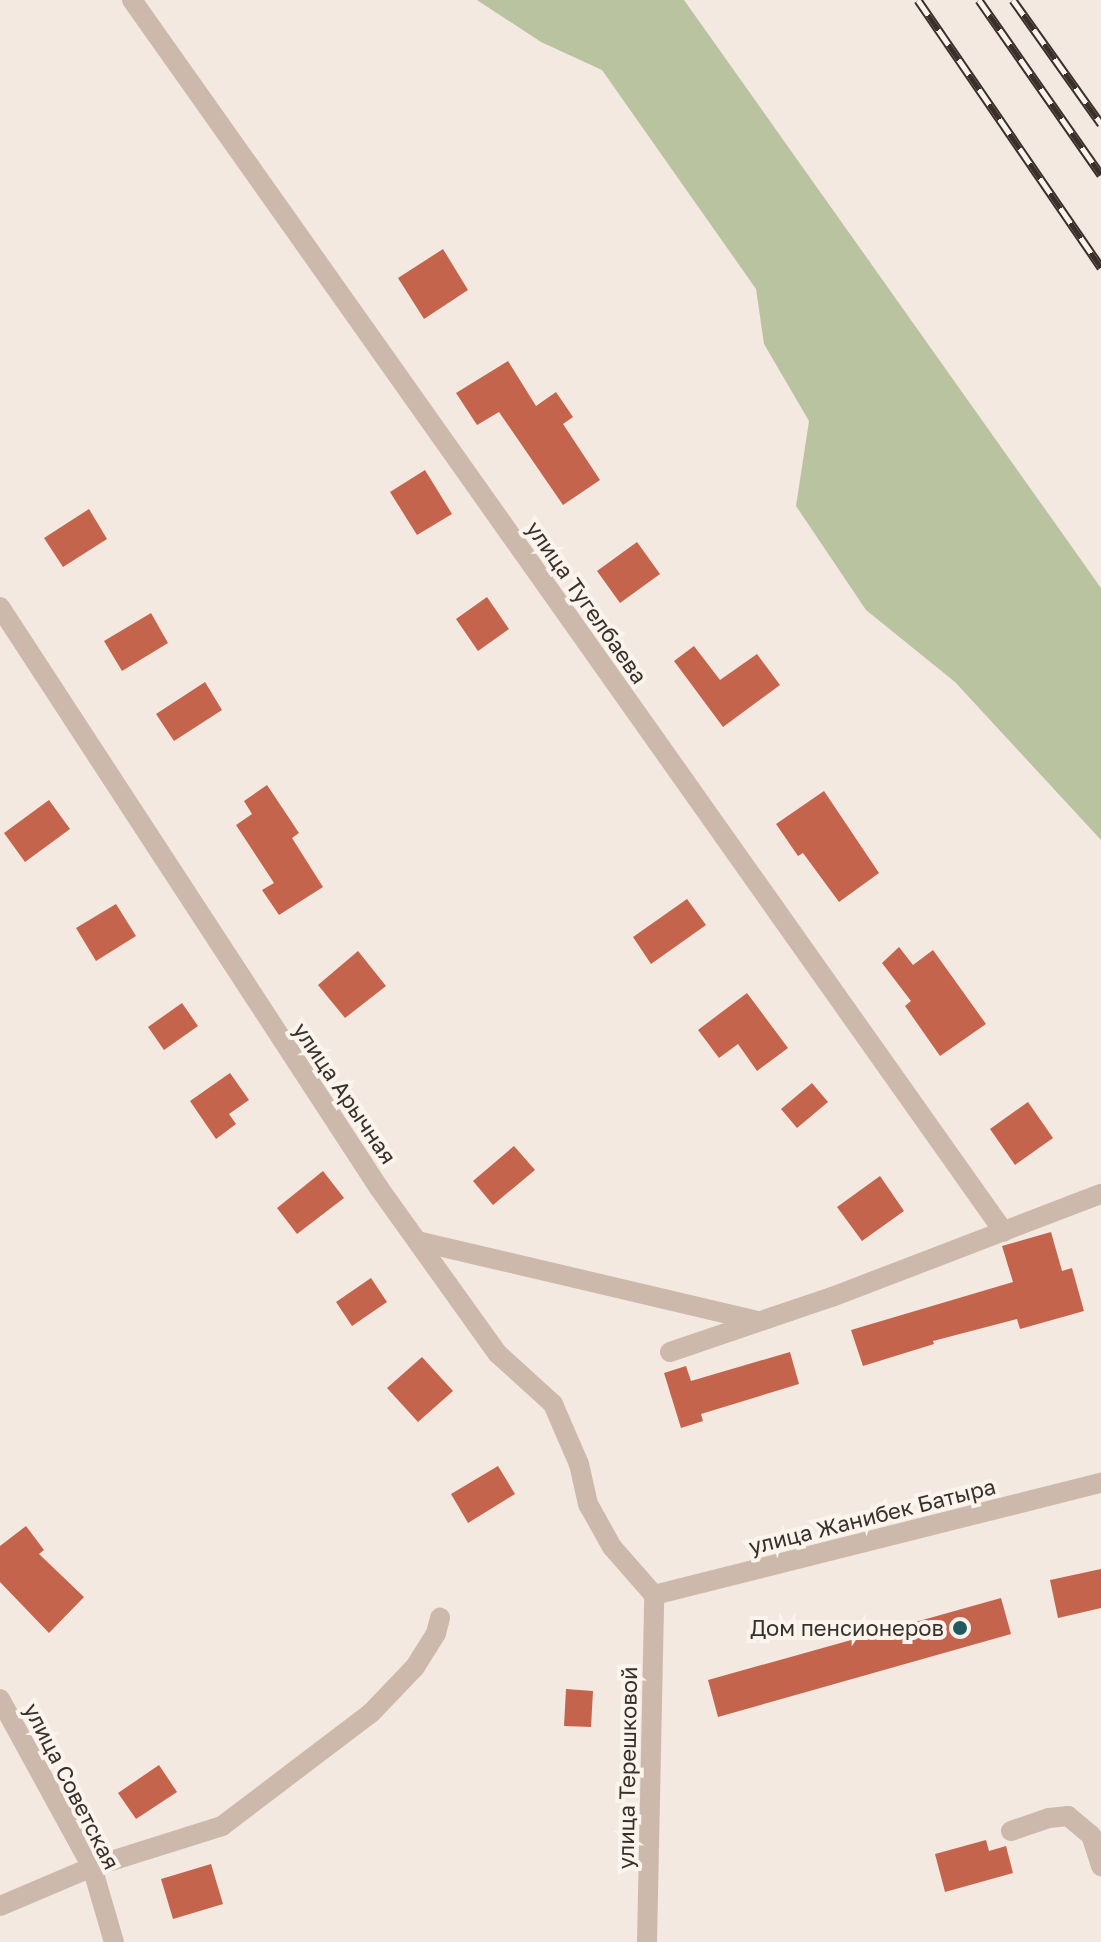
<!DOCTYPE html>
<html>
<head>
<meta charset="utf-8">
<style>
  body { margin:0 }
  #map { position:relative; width:1101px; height:1942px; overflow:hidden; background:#f3e9e0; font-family:"Golos Text",sans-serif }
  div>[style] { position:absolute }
  .green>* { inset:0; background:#b9c3a0 }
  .building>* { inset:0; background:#c5644c }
  .minor>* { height:20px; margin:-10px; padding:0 10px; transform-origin:10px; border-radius:10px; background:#ccb9ac }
  .rail>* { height:9px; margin-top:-4.5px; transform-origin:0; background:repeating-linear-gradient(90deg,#faf4ed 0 18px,#3a2f2b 0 36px); box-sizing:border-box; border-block:2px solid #3a2f2b }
  .dots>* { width:22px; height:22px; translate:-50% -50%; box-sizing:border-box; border:4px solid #faf4ed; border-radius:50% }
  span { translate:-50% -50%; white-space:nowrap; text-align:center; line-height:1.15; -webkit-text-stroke:8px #faf4ed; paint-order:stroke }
  .street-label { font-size:22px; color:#3a2f2b }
  .poi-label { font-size:22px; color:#3a2f2b }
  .right { translate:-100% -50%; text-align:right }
</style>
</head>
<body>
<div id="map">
  <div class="green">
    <div style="clip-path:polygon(477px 0,684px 0,1101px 588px,1101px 840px,955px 682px,866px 610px,796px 506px,809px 421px,764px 344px,756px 289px,602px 70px,541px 42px)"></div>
  </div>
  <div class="building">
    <div style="clip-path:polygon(443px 249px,468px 290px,424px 319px,398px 278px)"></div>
    <div style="clip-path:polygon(508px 361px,536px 406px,556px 392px,573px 417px,563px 424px,600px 480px,563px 505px,499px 412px,477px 425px,456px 393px)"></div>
    <div style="clip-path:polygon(425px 470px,452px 514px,417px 535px,390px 492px)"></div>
    <div style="clip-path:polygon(89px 509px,107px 539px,63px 567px,44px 538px)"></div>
    <div style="clip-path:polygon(637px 542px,660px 574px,620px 603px,597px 571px)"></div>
    <div style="clip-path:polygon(487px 597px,509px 629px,478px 651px,456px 619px)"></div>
    <div style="clip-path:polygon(151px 613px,168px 643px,122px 671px,104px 641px)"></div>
    <div style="clip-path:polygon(694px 646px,720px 680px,757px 654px,780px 685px,723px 727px,674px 661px)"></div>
    <div style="clip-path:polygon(205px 682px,222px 710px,174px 741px,156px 714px)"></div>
    <div style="clip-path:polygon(267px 785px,299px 833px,292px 838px,323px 887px,279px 915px,262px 890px,274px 883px,236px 825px,252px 814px,244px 801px)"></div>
    <div style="clip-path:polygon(824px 791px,879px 873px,839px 902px,803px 853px,798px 856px,776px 824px)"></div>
    <div style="clip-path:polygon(49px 800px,70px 829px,25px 862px,4px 833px)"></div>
    <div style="clip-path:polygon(687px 899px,706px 925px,651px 964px,633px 937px)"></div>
    <div style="clip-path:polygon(116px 904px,136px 936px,96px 961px,76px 928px)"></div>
    <div style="clip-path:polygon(899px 947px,913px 965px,933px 950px,986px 1024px,940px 1056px,905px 1006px,911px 1001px,882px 963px)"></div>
    <div style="clip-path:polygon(358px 951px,386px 986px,345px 1018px,318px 985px)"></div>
    <div style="clip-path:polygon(747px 993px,788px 1048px,757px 1071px,738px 1044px,719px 1058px,698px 1030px)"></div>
    <div style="clip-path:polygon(182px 1003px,198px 1026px,164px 1050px,148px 1027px)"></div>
    <div style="clip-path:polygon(230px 1073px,249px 1100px,229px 1114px,236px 1124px,216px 1139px,190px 1101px)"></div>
    <div style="clip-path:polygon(812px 1083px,828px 1102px,797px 1128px,781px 1109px)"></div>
    <div style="clip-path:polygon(1028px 1102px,1053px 1138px,1015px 1165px,990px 1129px)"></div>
    <div style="clip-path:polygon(514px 1146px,535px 1170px,493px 1205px,473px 1181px)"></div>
    <div style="clip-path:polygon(323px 1171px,344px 1198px,297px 1234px,277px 1208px)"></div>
    <div style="clip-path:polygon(880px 1176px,904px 1211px,862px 1241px,837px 1207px)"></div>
    <div style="clip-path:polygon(1051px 1232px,1062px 1271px,1072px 1268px,1084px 1311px,1020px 1329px,1017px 1319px,933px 1341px,934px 1344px,863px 1366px,851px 1330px,1013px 1282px,1002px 1246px)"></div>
    <div style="clip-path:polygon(371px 1278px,387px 1302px,352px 1326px,336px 1302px)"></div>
    <div style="clip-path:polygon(790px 1352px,799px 1384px,701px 1414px,703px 1421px,681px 1428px,664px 1373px,686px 1366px,691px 1381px)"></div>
    <div style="clip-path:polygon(422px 1357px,453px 1391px,418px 1422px,387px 1388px)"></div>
    <div style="clip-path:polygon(498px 1466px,515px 1494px,468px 1523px,451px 1494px)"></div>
    <div style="clip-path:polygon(26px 1526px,44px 1550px,39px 1554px,84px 1597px,49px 1633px,0 1582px,0 1546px)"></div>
    <div style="clip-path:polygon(1101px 1569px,1101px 1608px,1058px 1618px,1050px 1580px)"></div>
    <div style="clip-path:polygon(1001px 1598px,1011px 1634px,718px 1717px,708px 1680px)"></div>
    <div style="clip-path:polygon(566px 1689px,593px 1691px,591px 1727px,564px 1726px)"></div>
    <div style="clip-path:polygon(159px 1765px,177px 1792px,136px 1819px,118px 1793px)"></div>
    <div style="clip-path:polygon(986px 1840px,989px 1851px,1006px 1846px,1013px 1873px,945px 1892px,935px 1854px)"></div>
    <div style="clip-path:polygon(211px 1864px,223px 1904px,173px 1919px,161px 1879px)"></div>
  </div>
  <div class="minor">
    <div style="left:132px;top:0;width:1509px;rotate:54.71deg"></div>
    <div style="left:0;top:607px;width:694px;rotate:56.88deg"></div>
    <div style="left:379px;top:1188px;width:203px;rotate:54.4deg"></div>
    <div style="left:497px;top:1353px;width:76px;rotate:42.3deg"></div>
    <div style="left:553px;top:1404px;width:65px;rotate:66.6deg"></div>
    <div style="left:579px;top:1464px;width:41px;rotate:77.3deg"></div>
    <div style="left:588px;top:1504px;width:49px;rotate:60.8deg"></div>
    <div style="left:612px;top:1547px;width:64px;rotate:48.8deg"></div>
    <div style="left:417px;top:1241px;width:351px;rotate:13.2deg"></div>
    <div style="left:670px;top:1352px;width:171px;rotate:-18.8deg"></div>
    <div style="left:832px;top:1297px;width:288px;rotate:-21deg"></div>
    <div style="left:654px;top:1595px;width:461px;rotate:-14.1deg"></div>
    <div style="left:0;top:1699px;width:192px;rotate:61.3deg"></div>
    <div style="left:92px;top:1867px;width:78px;rotate:73.7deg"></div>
    <div style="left:1011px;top:1831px;width:40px;rotate:-18.9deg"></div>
    <div style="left:1049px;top:1818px;width:19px;rotate:-6deg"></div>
    <div style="left:1068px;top:1816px;width:30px;rotate:40deg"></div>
    <div style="left:1091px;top:1835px;width:33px;rotate:72deg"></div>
    <div style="left:0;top:1906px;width:100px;rotate:-23deg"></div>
    <div style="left:92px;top:1867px;width:136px;rotate:-17.5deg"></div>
    <div style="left:222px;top:1826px;width:187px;rotate:-37.2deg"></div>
    <div style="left:371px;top:1713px;width:64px;rotate:-46.3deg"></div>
    <div style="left:415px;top:1667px;width:40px;rotate:-58deg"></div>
    <div style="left:436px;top:1633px;width:16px;rotate:-75deg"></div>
    <div style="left:647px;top:1942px;width:347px;rotate:-88.8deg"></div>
  </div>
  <div class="rail">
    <div style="left:918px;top:0;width:324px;rotate:55.6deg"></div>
    <div style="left:979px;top:0;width:213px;rotate:55.1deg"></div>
    <div style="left:1013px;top:0;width:152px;rotate:54.6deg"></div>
  </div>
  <div class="dots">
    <div style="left:960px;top:1628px;background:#205a5c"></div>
  </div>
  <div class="street-label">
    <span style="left:587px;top:602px;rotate:55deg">улица Тугелбаева</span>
    <span style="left:345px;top:1093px;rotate:56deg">улица Арычная</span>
    <span style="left:872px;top:1516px;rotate:-14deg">улица Жанибек Батыра</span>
    <span style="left:627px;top:1768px;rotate:-89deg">улица Терешковой</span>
    <span style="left:72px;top:1786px;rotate:63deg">улица Советская</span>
  </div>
  <div class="poi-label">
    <span class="right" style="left:944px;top:1628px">Дом пенсионеров</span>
  </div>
</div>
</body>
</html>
